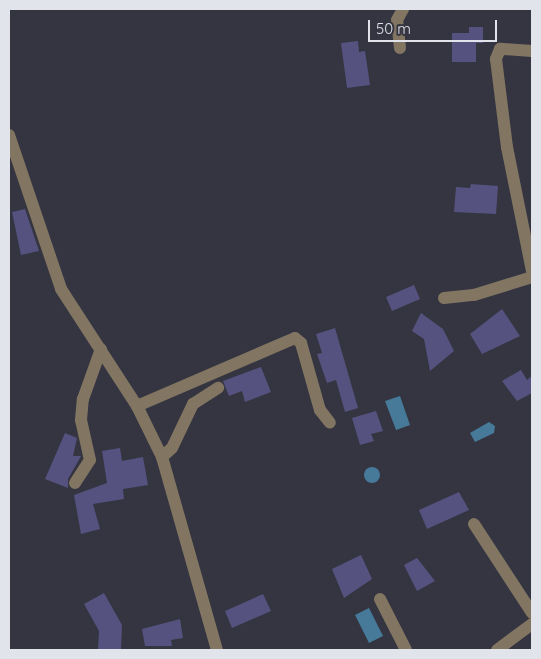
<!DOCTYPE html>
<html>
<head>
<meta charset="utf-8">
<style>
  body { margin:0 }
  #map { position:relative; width:541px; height:659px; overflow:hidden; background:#343541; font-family:Quicksand,sans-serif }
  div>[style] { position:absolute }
  .water>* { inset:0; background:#467a98 }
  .round { border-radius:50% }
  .building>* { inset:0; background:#55527f }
  .minor>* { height:12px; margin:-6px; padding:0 6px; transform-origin:6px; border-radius:6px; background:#827662 }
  span { translate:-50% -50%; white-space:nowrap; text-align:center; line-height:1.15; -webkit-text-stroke:4px #343541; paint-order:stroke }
  .frame { position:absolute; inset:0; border:10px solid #e2e4eb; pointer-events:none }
  .scale { position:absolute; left:368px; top:20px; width:129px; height:22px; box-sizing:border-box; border:2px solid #e2e4eb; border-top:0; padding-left:6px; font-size:15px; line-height:18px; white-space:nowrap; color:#e2e4eb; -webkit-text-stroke:4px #343541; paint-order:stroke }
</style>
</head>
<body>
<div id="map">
  <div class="water">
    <div style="clip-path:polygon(400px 396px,410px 425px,396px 430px,385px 401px)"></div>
    <div style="clip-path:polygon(489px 422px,495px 426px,494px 433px,475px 442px,470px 433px)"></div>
    <div class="round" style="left:364px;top:467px;width:16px;height:16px"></div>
    <div style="clip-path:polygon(369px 608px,383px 636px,369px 643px,355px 615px)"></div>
  </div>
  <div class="building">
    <div style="clip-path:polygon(469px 27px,483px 27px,483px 43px,476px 43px,476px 62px,452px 62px,452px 33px,469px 33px)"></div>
    <div style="clip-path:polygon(358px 41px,359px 52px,365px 51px,370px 85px,347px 88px,341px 43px)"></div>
    <div style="clip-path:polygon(471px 184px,498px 186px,496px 214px,454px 212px,456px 187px,470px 188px)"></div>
    <div style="clip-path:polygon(25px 209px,39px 251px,21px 255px,12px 212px)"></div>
    <div style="clip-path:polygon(414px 285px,420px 299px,392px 311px,386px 297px)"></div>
    <div style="clip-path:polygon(502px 309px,520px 336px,482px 354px,470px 334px)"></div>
    <div style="clip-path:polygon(421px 313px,443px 329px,454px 351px,430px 371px,424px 339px,412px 331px)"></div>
    <div style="clip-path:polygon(335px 328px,358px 408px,345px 412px,336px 380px,327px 383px,317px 354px,322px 353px,316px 334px)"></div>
    <div style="clip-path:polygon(261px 367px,271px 392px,245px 402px,242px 391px,229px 396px,223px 381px)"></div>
    <div style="clip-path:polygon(521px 370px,527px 380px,532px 376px,532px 393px,517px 401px,502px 381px)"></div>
    <div style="clip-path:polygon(376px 411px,383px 431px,371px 434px,374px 441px,360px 445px,352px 418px)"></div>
    <div style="clip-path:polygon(65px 433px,77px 438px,73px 456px,81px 456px,68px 479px,68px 488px,45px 479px)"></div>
    <div style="clip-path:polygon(120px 448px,122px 461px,143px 457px,148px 485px,123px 489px,124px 499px,93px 504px,100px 529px,81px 534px,74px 495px,107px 483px,102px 451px)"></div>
    <div style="clip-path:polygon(459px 492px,469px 510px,427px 529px,419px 510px)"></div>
    <div style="clip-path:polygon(361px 555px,372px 579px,344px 598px,332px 569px)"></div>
    <div style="clip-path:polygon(417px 558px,435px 581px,417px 591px,404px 565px)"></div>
    <div style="clip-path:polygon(104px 593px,122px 625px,121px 650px,98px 650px,99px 631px,84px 604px)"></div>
    <div style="clip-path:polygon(263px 594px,271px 611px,232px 628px,225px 611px)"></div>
    <div style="clip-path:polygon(180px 619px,183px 638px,171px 640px,172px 646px,145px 646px,142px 629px)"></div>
  </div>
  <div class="minor">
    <div style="left:400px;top:48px;width:28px;rotate:-96deg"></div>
    <div style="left:397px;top:20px;width:13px;rotate:-61deg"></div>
    <div style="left:532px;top:51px;width:32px;rotate:-176deg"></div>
    <div style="left:500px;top:49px;width:11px;rotate:112deg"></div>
    <div style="left:496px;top:59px;width:89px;rotate:82.9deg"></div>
    <div style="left:507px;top:147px;width:126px;rotate:78.6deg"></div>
    <div style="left:9px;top:135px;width:163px;rotate:71.3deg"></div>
    <div style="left:61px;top:289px;width:140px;rotate:57deg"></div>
    <div style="left:137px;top:406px;width:57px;rotate:63.9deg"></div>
    <div style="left:162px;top:457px;width:201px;rotate:74.1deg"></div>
    <div style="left:444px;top:298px;width:30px;rotate:-6deg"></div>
    <div style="left:474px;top:295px;width:61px;rotate:-17.2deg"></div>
    <div style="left:137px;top:406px;width:172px;rotate:-23.3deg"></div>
    <div style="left:295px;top:338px;width:8px;rotate:40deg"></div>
    <div style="left:301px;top:343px;width:70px;rotate:74.2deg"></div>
    <div style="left:320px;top:410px;width:16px;rotate:52deg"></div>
    <div style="left:162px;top:457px;width:13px;rotate:-42deg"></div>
    <div style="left:172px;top:448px;width:49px;rotate:-64.5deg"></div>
    <div style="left:193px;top:404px;width:30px;rotate:-33deg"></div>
    <div style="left:75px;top:483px;width:27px;rotate:-57deg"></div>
    <div style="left:90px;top:460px;width:41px;rotate:-102.7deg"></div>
    <div style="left:81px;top:420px;width:21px;rotate:-85deg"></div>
    <div style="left:83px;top:399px;width:53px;rotate:-70.2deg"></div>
    <div style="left:474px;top:524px;width:106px;rotate:56.9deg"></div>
    <div style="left:380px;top:599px;width:57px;rotate:63deg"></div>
    <div style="left:497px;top:650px;width:44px;rotate:-36.6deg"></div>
  </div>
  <div class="frame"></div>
  <div class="scale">50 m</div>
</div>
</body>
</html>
